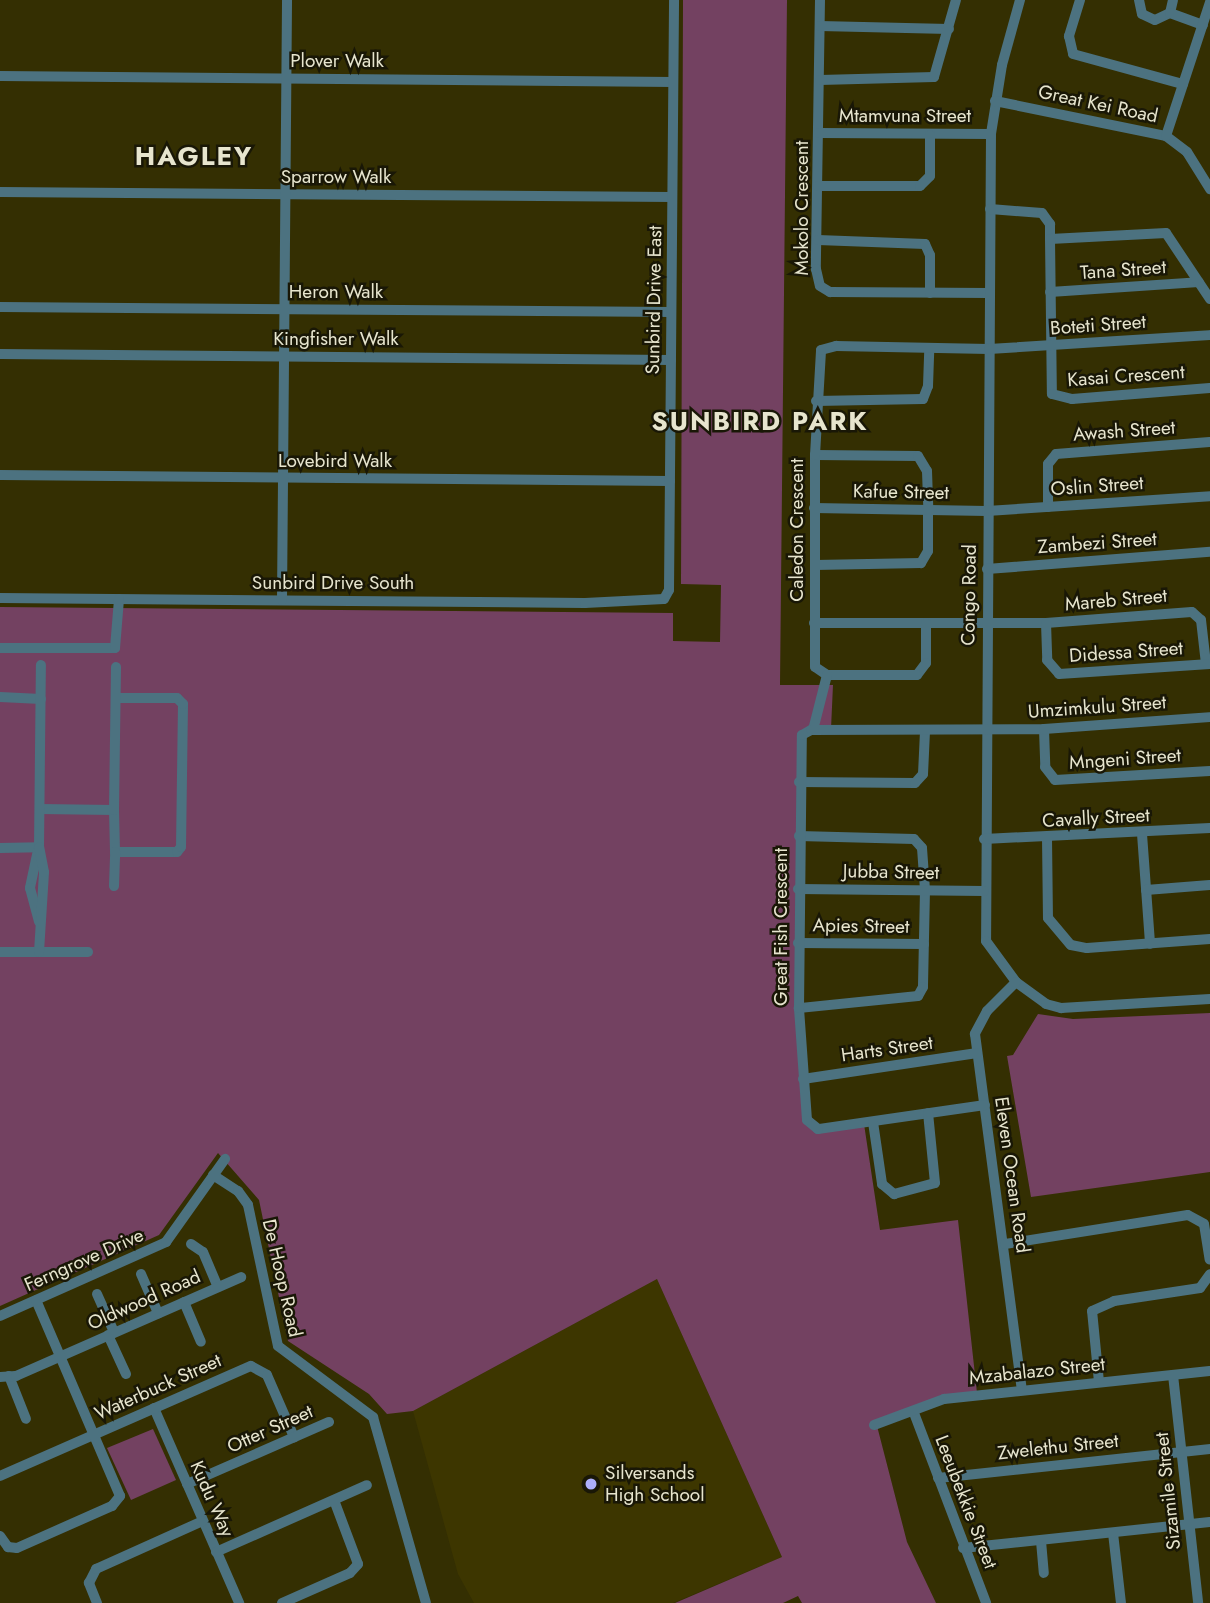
<!DOCTYPE html>
<html>
<head>
<meta charset="utf-8">
<style>
  body { margin:0 }
  #map { position:relative; width:1210px; height:1603px; overflow:hidden; background:#342f02; font-family:Jost,sans-serif }
  div>[style] { position:absolute }
  .built>* { inset:0; background:#3d3600 }
  .green>* { inset:0; background:#734161 }
  .street>* { height:10px; margin:-5px; padding:0 5px; transform-origin:5px; border-radius:5px; background:#4c7280 }
  .dots>* { width:19px; height:19px; translate:-50% -50%; box-sizing:border-box; border:4px solid #191706; border-radius:50% }
  span { translate:-50% -50%; white-space:nowrap; text-align:center; line-height:1.15; -webkit-text-stroke:5px #191706; paint-order:stroke }
  .street-label { font-size:19px; color:#e7e5ce }
  .poi-label { font-size:19px; color:#e7e5ce }
  .left { translate:0 -50%; text-align:left }
  .district-label { font-size:26px; color:#e7e5ce; font-weight:700; letter-spacing:2px }
</style>
</head>
<body>
<div id="map">
  <div class="built">
    <div style="clip-path:polygon(657px 1279px,782px 1557px,673px 1603px,474px 1603px,458px 1574px,413px 1411px)"></div>
  </div>
  <div class="green">
    <div style="clip-path:polygon(683px 0,787px 0,780px 685px,833px 685px,831px 729px,805px 731px,798px 1009px,810px 1127px,864px 1124px,880px 1230px,958px 1220px,977px 1393px,876px 1422px,907px 1542px,936px 1603px,802px 1603px,798px 1596px,783px 1603px,675px 1603px,782px 1557px,657px 1279px,413px 1411px,387px 1414px,369px 1394px,288px 1341px,259px 1200px,218px 1153px,159px 1235px,0 1306px,0 607px,673px 613px,673px 641px,720px 642px,721px 585px,681px 584px)"></div>
    <div style="clip-path:polygon(1210px 1013px,1210px 1172px,1031px 1197px,1007px 1056px,1013px 1055px,1038px 1014px,1073px 1019px)"></div>
    <div style="clip-path:polygon(153px 1429px,176px 1480px,131px 1500px,107px 1448px)"></div>
  </div>
  <div class="street">
    <div style="left:820px;top:0;width:269px;rotate:90.9deg"></div>
    <div style="left:816px;top:269px;width:17px;rotate:77deg"></div>
    <div style="left:820px;top:286px;width:12px;rotate:31deg"></div>
    <div style="left:830px;top:292px;width:159px;rotate:0.4deg"></div>
    <div style="left:1020px;top:0;width:67px;rotate:105.5deg"></div>
    <div style="left:1002px;top:65px;width:70px;rotate:99.1deg"></div>
    <div style="left:991px;top:134px;width:807px;rotate:90.35deg"></div>
    <div style="left:986px;top:941px;width:51px;rotate:53.8deg"></div>
    <div style="left:1016px;top:982px;width:37px;rotate:36deg"></div>
    <div style="left:1046px;top:1004px;width:16px;rotate:15deg"></div>
    <div style="left:1061px;top:1008px;width:149px;rotate:-3.5deg"></div>
    <div style="left:1080px;top:0;width:38px;rotate:107deg"></div>
    <div style="left:1069px;top:36px;width:18px;rotate:77deg"></div>
    <div style="left:1073px;top:54px;width:114px;rotate:15.3deg"></div>
    <div style="left:1139px;top:0;width:14px;rotate:78deg"></div>
    <div style="left:1142px;top:14px;width:14px;rotate:25deg"></div>
    <div style="left:1155px;top:20px;width:17px;rotate:-25deg"></div>
    <div style="left:1170px;top:13px;width:13px;rotate:-77deg"></div>
    <div style="left:1170px;top:13px;width:35px;rotate:20deg"></div>
    <div style="left:820px;top:26px;width:129px;rotate:1.3deg"></div>
    <div style="left:0;top:76px;width:673px;rotate:0.51deg"></div>
    <div style="left:820px;top:80px;width:114px;rotate:-1.5deg"></div>
    <div style="left:934px;top:77px;width:80px;rotate:-74.1deg"></div>
    <div style="left:995px;top:101px;width:175px;rotate:11.6deg"></div>
    <div style="left:1166px;top:136px;width:26px;rotate:37deg"></div>
    <div style="left:1187px;top:152px;width:44px;rotate:58.1deg"></div>
    <div style="left:819px;top:133px;width:172px;rotate:0.3deg"></div>
    <div style="left:1166px;top:136px;width:141px;rotate:-71.8deg"></div>
    <div style="left:818px;top:186px;width:102px"></div>
    <div style="left:920px;top:186px;width:14px;rotate:-45deg"></div>
    <div style="left:930px;top:176px;width:41px;rotate:-90deg"></div>
    <div style="left:0;top:192px;width:672px;rotate:0.43deg"></div>
    <div style="left:990px;top:209px;width:52px;rotate:4.4deg"></div>
    <div style="left:1042px;top:213px;width:14px;rotate:54deg"></div>
    <div style="left:1050px;top:224px;width:15px;rotate:90deg"></div>
    <div style="left:818px;top:240px;width:107px;rotate:2.1deg"></div>
    <div style="left:925px;top:244px;width:12px;rotate:66deg"></div>
    <div style="left:930px;top:255px;width:38px;rotate:90deg"></div>
    <div style="left:1050px;top:292px;width:149px;rotate:-3.8deg"></div>
    <div style="left:1210px;top:299px;width:79px;rotate:-123.7deg"></div>
    <div style="left:1166px;top:233px;width:116px;rotate:177deg"></div>
    <div style="left:1050px;top:239px;width:155px;rotate:89.3deg"></div>
    <div style="left:1052px;top:394px;width:21px;rotate:14deg"></div>
    <div style="left:1072px;top:399px;width:138px;rotate:-4.6deg"></div>
    <div style="left:0;top:307px;width:671px;rotate:0.43deg"></div>
    <div style="left:0;top:354px;width:671px;rotate:0.51deg"></div>
    <div style="left:816px;top:401px;width:107px;rotate:-1.1deg"></div>
    <div style="left:923px;top:399px;width:14px;rotate:-69deg"></div>
    <div style="left:928px;top:386px;width:38px;rotate:-88deg"></div>
    <div style="left:815px;top:455px;width:103px;rotate:0.6deg"></div>
    <div style="left:918px;top:456px;width:17px;rotate:59deg"></div>
    <div style="left:927px;top:471px;width:38px;rotate:88deg"></div>
    <div style="left:928px;top:509px;width:42px;rotate:90deg"></div>
    <div style="left:928px;top:551px;width:14px;rotate:120deg"></div>
    <div style="left:921px;top:563px;width:106px;rotate:178.9deg"></div>
    <div style="left:0;top:475px;width:670px;rotate:0.51deg"></div>
    <div style="left:1048px;top:507px;width:43px;rotate:-90deg"></div>
    <div style="left:1048px;top:464px;width:13px;rotate:-51deg"></div>
    <div style="left:1056px;top:454px;width:154px;rotate:-4.5deg"></div>
    <div style="left:814px;top:508px;width:173px;rotate:1deg"></div>
    <div style="left:987px;top:511px;width:224px;rotate:-3.8deg"></div>
    <div style="left:987px;top:569px;width:224px;rotate:-4.4deg"></div>
    <div style="left:0;top:598px;width:585px;rotate:0.49deg"></div>
    <div style="left:585px;top:603px;width:79px;rotate:-2.9deg"></div>
    <div style="left:664px;top:599px;width:10px;rotate:-61deg"></div>
    <div style="left:669px;top:590px;width:590px;rotate:-89.51deg"></div>
    <div style="left:282px;top:600px;width:600px;rotate:-89.52deg"></div>
    <div style="left:814px;top:623px;width:232px"></div>
    <div style="left:1046px;top:623px;width:146px;rotate:-4.3deg"></div>
    <div style="left:1192px;top:612px;width:12px;rotate:42deg"></div>
    <div style="left:1201px;top:620px;width:44px;rotate:83.5deg"></div>
    <div style="left:926px;top:623px;width:40px;rotate:90deg"></div>
    <div style="left:926px;top:663px;width:15px;rotate:127deg"></div>
    <div style="left:917px;top:675px;width:90px;rotate:180deg"></div>
    <div style="left:827px;top:675px;width:14px;rotate:-146deg"></div>
    <div style="left:815px;top:667px;width:212px;rotate:-90deg"></div>
    <div style="left:815px;top:455px;width:105px;rotate:-86.7deg"></div>
    <div style="left:821px;top:350px;width:16px;rotate:-15deg"></div>
    <div style="left:836px;top:346px;width:153px;rotate:1.1deg"></div>
    <div style="left:989px;top:349px;width:221px;rotate:-3.6deg"></div>
    <div style="left:1046px;top:623px;width:37px;rotate:88deg"></div>
    <div style="left:1047px;top:660px;width:18px;rotate:49deg"></div>
    <div style="left:1059px;top:674px;width:151px;rotate:-3.8deg"></div>
    <div style="left:0;top:648px;width:115px"></div>
    <div style="left:115px;top:648px;width:49px;rotate:-85.3deg"></div>
    <div style="left:0;top:697px;width:41px;rotate:2.8deg"></div>
    <div style="left:1044px;top:729px;width:38px;rotate:88deg"></div>
    <div style="left:1045px;top:767px;width:16px;rotate:52deg"></div>
    <div style="left:1055px;top:780px;width:155px;rotate:-3.3deg"></div>
    <div style="left:813px;top:730px;width:57px;rotate:-75.7deg"></div>
    <div style="left:799px;top:782px;width:116px;rotate:0.5deg"></div>
    <div style="left:915px;top:783px;width:12px;rotate:-48deg"></div>
    <div style="left:923px;top:774px;width:43px;rotate:-87.3deg"></div>
    <div style="left:40px;top:809px;width:74px;rotate:0.8deg"></div>
    <div style="left:114px;top:810px;width:42px;rotate:88.6deg"></div>
    <div style="left:115px;top:852px;width:62px"></div>
    <div style="left:177px;top:852px;width:6px;rotate:-51deg"></div>
    <div style="left:181px;top:847px;width:143px;rotate:-89.2deg"></div>
    <div style="left:183px;top:704px;width:8px;rotate:-135deg"></div>
    <div style="left:177px;top:698px;width:61px;rotate:180deg"></div>
    <div style="left:114px;top:810px;width:143px;rotate:-89.2deg"></div>
    <div style="left:1142px;top:834px;width:110px;rotate:85.8deg"></div>
    <div style="left:799px;top:836px;width:115px;rotate:1.5deg"></div>
    <div style="left:914px;top:839px;width:12px;rotate:48deg"></div>
    <div style="left:922px;top:848px;width:42px;rotate:85.9deg"></div>
    <div style="left:925px;top:890px;width:97px;rotate:91.2deg"></div>
    <div style="left:923px;top:987px;width:10px;rotate:119deg"></div>
    <div style="left:918px;top:996px;width:120px;rotate:174.2deg"></div>
    <div style="left:1047px;top:838px;width:80px;rotate:89.3deg"></div>
    <div style="left:1048px;top:918px;width:35px;rotate:50deg"></div>
    <div style="left:1071px;top:945px;width:16px;rotate:11deg"></div>
    <div style="left:1087px;top:948px;width:123px;rotate:-4.2deg"></div>
    <div style="left:984px;top:839px;width:226px;rotate:-2.8deg"></div>
    <div style="left:0;top:848px;width:39px;rotate:-1deg"></div>
    <div style="left:39px;top:847px;width:182px;rotate:-89.4deg"></div>
    <div style="left:38px;top:850px;width:39px;rotate:102deg"></div>
    <div style="left:30px;top:888px;width:35px;rotate:75deg"></div>
    <div style="left:114px;top:886px;width:34px;rotate:-88deg"></div>
    <div style="left:798px;top:889px;width:186px;rotate:0.6deg"></div>
    <div style="left:1146px;top:890px;width:64px;rotate:-4.5deg"></div>
    <div style="left:798px;top:943px;width:126px;rotate:0.5deg"></div>
    <div style="left:0;top:952px;width:88px"></div>
    <div style="left:39px;top:952px;width:80px;rotate:-86.4deg"></div>
    <div style="left:44px;top:872px;width:25px;rotate:-101deg"></div>
    <div style="left:1016px;top:982px;width:41px;rotate:135deg"></div>
    <div style="left:987px;top:1011px;width:26px;rotate:118deg"></div>
    <div style="left:975px;top:1034px;width:358px;rotate:82.5deg"></div>
    <div style="left:803px;top:1079px;width:176px;rotate:-8.5deg"></div>
    <div style="left:985px;top:1105px;width:169px;rotate:171.8deg"></div>
    <div style="left:818px;top:1129px;width:14px;rotate:-141deg"></div>
    <div style="left:807px;top:1120px;width:112px;rotate:-94.1deg"></div>
    <div style="left:799px;top:1008px;width:273px;rotate:-89.4deg"></div>
    <div style="left:802px;top:735px;width:10px;rotate:-29deg"></div>
    <div style="left:811px;top:730px;width:233px;rotate:-0.2deg"></div>
    <div style="left:1044px;top:729px;width:166px;rotate:-4.1deg"></div>
    <div style="left:873px;top:1122px;width:63px;rotate:81.7deg"></div>
    <div style="left:882px;top:1184px;width:16px;rotate:40deg"></div>
    <div style="left:894px;top:1194px;width:42px;rotate:-15deg"></div>
    <div style="left:935px;top:1183px;width:70px;rotate:-95.7deg"></div>
    <div style="left:213px;top:1175px;width:30px;rotate:33deg"></div>
    <div style="left:238px;top:1191px;width:17px;rotate:54deg"></div>
    <div style="left:248px;top:1205px;width:144px;rotate:78deg"></div>
    <div style="left:278px;top:1346px;width:119px;rotate:36.8deg"></div>
    <div style="left:373px;top:1417px;width:193px;rotate:74.1deg"></div>
    <div style="left:191px;top:1244px;width:14px;rotate:34deg"></div>
    <div style="left:203px;top:1252px;width:38px;rotate:67deg"></div>
    <div style="left:1005px;top:1244px;width:185px;rotate:-9deg"></div>
    <div style="left:1188px;top:1215px;width:18px;rotate:29deg"></div>
    <div style="left:1204px;top:1224px;width:36px;rotate:81deg"></div>
    <div style="left:141px;top:1274px;width:43px;rotate:66.4deg"></div>
    <div style="left:97px;top:1294px;width:42px;rotate:65.9deg"></div>
    <div style="left:184px;top:1302px;width:43px;rotate:67deg"></div>
    <div style="left:0;top:1316px;width:182px;rotate:-24deg"></div>
    <div style="left:166px;top:1242px;width:102px;rotate:-54.6deg"></div>
    <div style="left:108px;top:1335px;width:43px;rotate:65.2deg"></div>
    <div style="left:1173px;top:1375px;width:229px;rotate:83.7deg"></div>
    <div style="left:9px;top:1376px;width:46px;rotate:68.4deg"></div>
    <div style="left:0;top:1377px;width:16px;rotate:-4deg"></div>
    <div style="left:16px;top:1376px;width:246px;rotate:-23.7deg"></div>
    <div style="left:1099px;top:1382px;width:71px;rotate:-95.6deg"></div>
    <div style="left:1092px;top:1311px;width:24px;rotate:-24deg"></div>
    <div style="left:1114px;top:1301px;width:87px;rotate:-8.6deg"></div>
    <div style="left:1200px;top:1288px;width:17px;rotate:-54deg"></div>
    <div style="left:154px;top:1408px;width:213px;rotate:66.4deg"></div>
    <div style="left:914px;top:1413px;width:203px;rotate:69.2deg"></div>
    <div style="left:874px;top:1425px;width:75px;rotate:-20.4deg"></div>
    <div style="left:944px;top:1399px;width:267px;rotate:-6deg"></div>
    <div style="left:0;top:1476px;width:274px;rotate:-23.7deg"></div>
    <div style="left:251px;top:1366px;width:18px;rotate:29deg"></div>
    <div style="left:267px;top:1375px;width:68px;rotate:66.5deg"></div>
    <div style="left:938px;top:1478px;width:274px;rotate:-6.1deg"></div>
    <div style="left:187px;top:1484px;width:155px;rotate:-23.6deg"></div>
    <div style="left:1113px;top:1533px;width:70px;rotate:83.5deg"></div>
    <div style="left:0;top:1536px;width:14px;rotate:54deg"></div>
    <div style="left:8px;top:1547px;width:9px;rotate:6deg"></div>
    <div style="left:17px;top:1548px;width:104px;rotate:-23.9deg"></div>
    <div style="left:112px;top:1506px;width:13px;rotate:-51deg"></div>
    <div style="left:120px;top:1496px;width:213px;rotate:-113.2deg"></div>
    <div style="left:1041px;top:1541px;width:32px;rotate:85deg"></div>
    <div style="left:963px;top:1548px;width:248px;rotate:-6deg"></div>
    <div style="left:216px;top:1552px;width:165px;rotate:-23.9deg"></div>
    <div style="left:97px;top:1603px;width:22px;rotate:-112deg"></div>
    <div style="left:89px;top:1583px;width:16px;rotate:-63deg"></div>
    <div style="left:96px;top:1569px;width:117px;rotate:-24.2deg"></div>
    <div style="left:282px;top:1603px;width:74px;rotate:-23.8deg"></div>
    <div style="left:350px;top:1573px;width:12px;rotate:-48deg"></div>
    <div style="left:358px;top:1564px;width:68px;rotate:-110.6deg"></div>
  </div>
  <div class="dots">
    <div style="left:591px;top:1484px;background:#adaffb"></div>
  </div>
  <div class="street-label">
    <span style="left:337px;top:61px">Plover Walk</span>
    <span style="left:1098px;top:104px;rotate:12deg">Great Kei Road</span>
    <span style="left:905px;top:116px">Mtamvuna Street</span>
    <span style="left:336px;top:177px">Sparrow Walk</span>
    <span style="left:802px;top:208px;rotate:-90deg">Mokolo Crescent</span>
    <span style="left:1123px;top:270px;rotate:-4deg">Tana Street</span>
    <span style="left:336px;top:292px">Heron Walk</span>
    <span style="left:654px;top:300px;rotate:-89deg">Sunbird Drive East</span>
    <span style="left:1098px;top:325px;rotate:-4deg">Boteti Street</span>
    <span style="left:336px;top:339px">Kingfisher Walk</span>
    <span style="left:1126px;top:376px;rotate:-4deg">Kasai Crescent</span>
    <span style="left:1124px;top:431px;rotate:-4deg">Awash Street</span>
    <span style="left:335px;top:461px">Lovebird Walk</span>
    <span style="left:1097px;top:486px;rotate:-4deg">Oslin Street</span>
    <span style="left:901px;top:492px;rotate:1deg">Kafue Street</span>
    <span style="left:797px;top:530px;rotate:-90deg">Caledon Crescent</span>
    <span style="left:1097px;top:543px;rotate:-4deg">Zambezi Street</span>
    <span style="left:333px;top:583px">Sunbird Drive South</span>
    <span style="left:969px;top:595px;rotate:-89deg">Congo Road</span>
    <span style="left:1116px;top:600px;rotate:-5deg">Mareb Street</span>
    <span style="left:1126px;top:652px;rotate:-4deg">Didessa Street</span>
    <span style="left:1097px;top:707px;rotate:-4deg">Umzimkulu Street</span>
    <span style="left:1125px;top:759px;rotate:-4deg">Mngeni Street</span>
    <span style="left:1096px;top:818px;rotate:-3deg">Cavally Street</span>
    <span style="left:891px;top:872px;rotate:1deg">Jubba Street</span>
    <span style="left:861px;top:926px;rotate:1deg">Apies Street</span>
    <span style="left:781px;top:927px;rotate:-90deg">Great Fish Crescent</span>
    <span style="left:887px;top:1049px;rotate:-8deg">Harts Street</span>
    <span style="left:1012px;top:1175px;rotate:82deg">Eleven Ocean Road</span>
    <span style="left:84px;top:1260px;rotate:-24deg">Ferngrove Drive</span>
    <span style="left:282px;top:1278px;rotate:77deg">De Hoop Road</span>
    <span style="left:144px;top:1300px;rotate:-24deg">Oldwood Road</span>
    <span style="left:1037px;top:1371px;rotate:-6deg">Mzabalazo Street</span>
    <span style="left:158px;top:1387px;rotate:-24deg">Waterbuck Street</span>
    <span style="left:270px;top:1429px;rotate:-24deg">Otter Street</span>
    <span style="left:1058px;top:1447px;rotate:-6deg">Zwelethu Street</span>
    <span style="left:1168px;top:1491px;rotate:-96deg">Sizamile Street</span>
    <span style="left:212px;top:1499px;rotate:66deg">Kudu Way</span>
    <span style="left:966px;top:1502px;rotate:69deg">Leeubekkie Street</span>
  </div>
  <div class="poi-label">
    <span class="left" style="left:605px;top:1484px">Silversands<br>High School</span>
  </div>
  <div class="district-label">
    <span style="left:194px;top:157px">HAGLEY</span>
    <span style="left:760px;top:422px">SUNBIRD PARK</span>
  </div>
</div>
</body>
</html>
